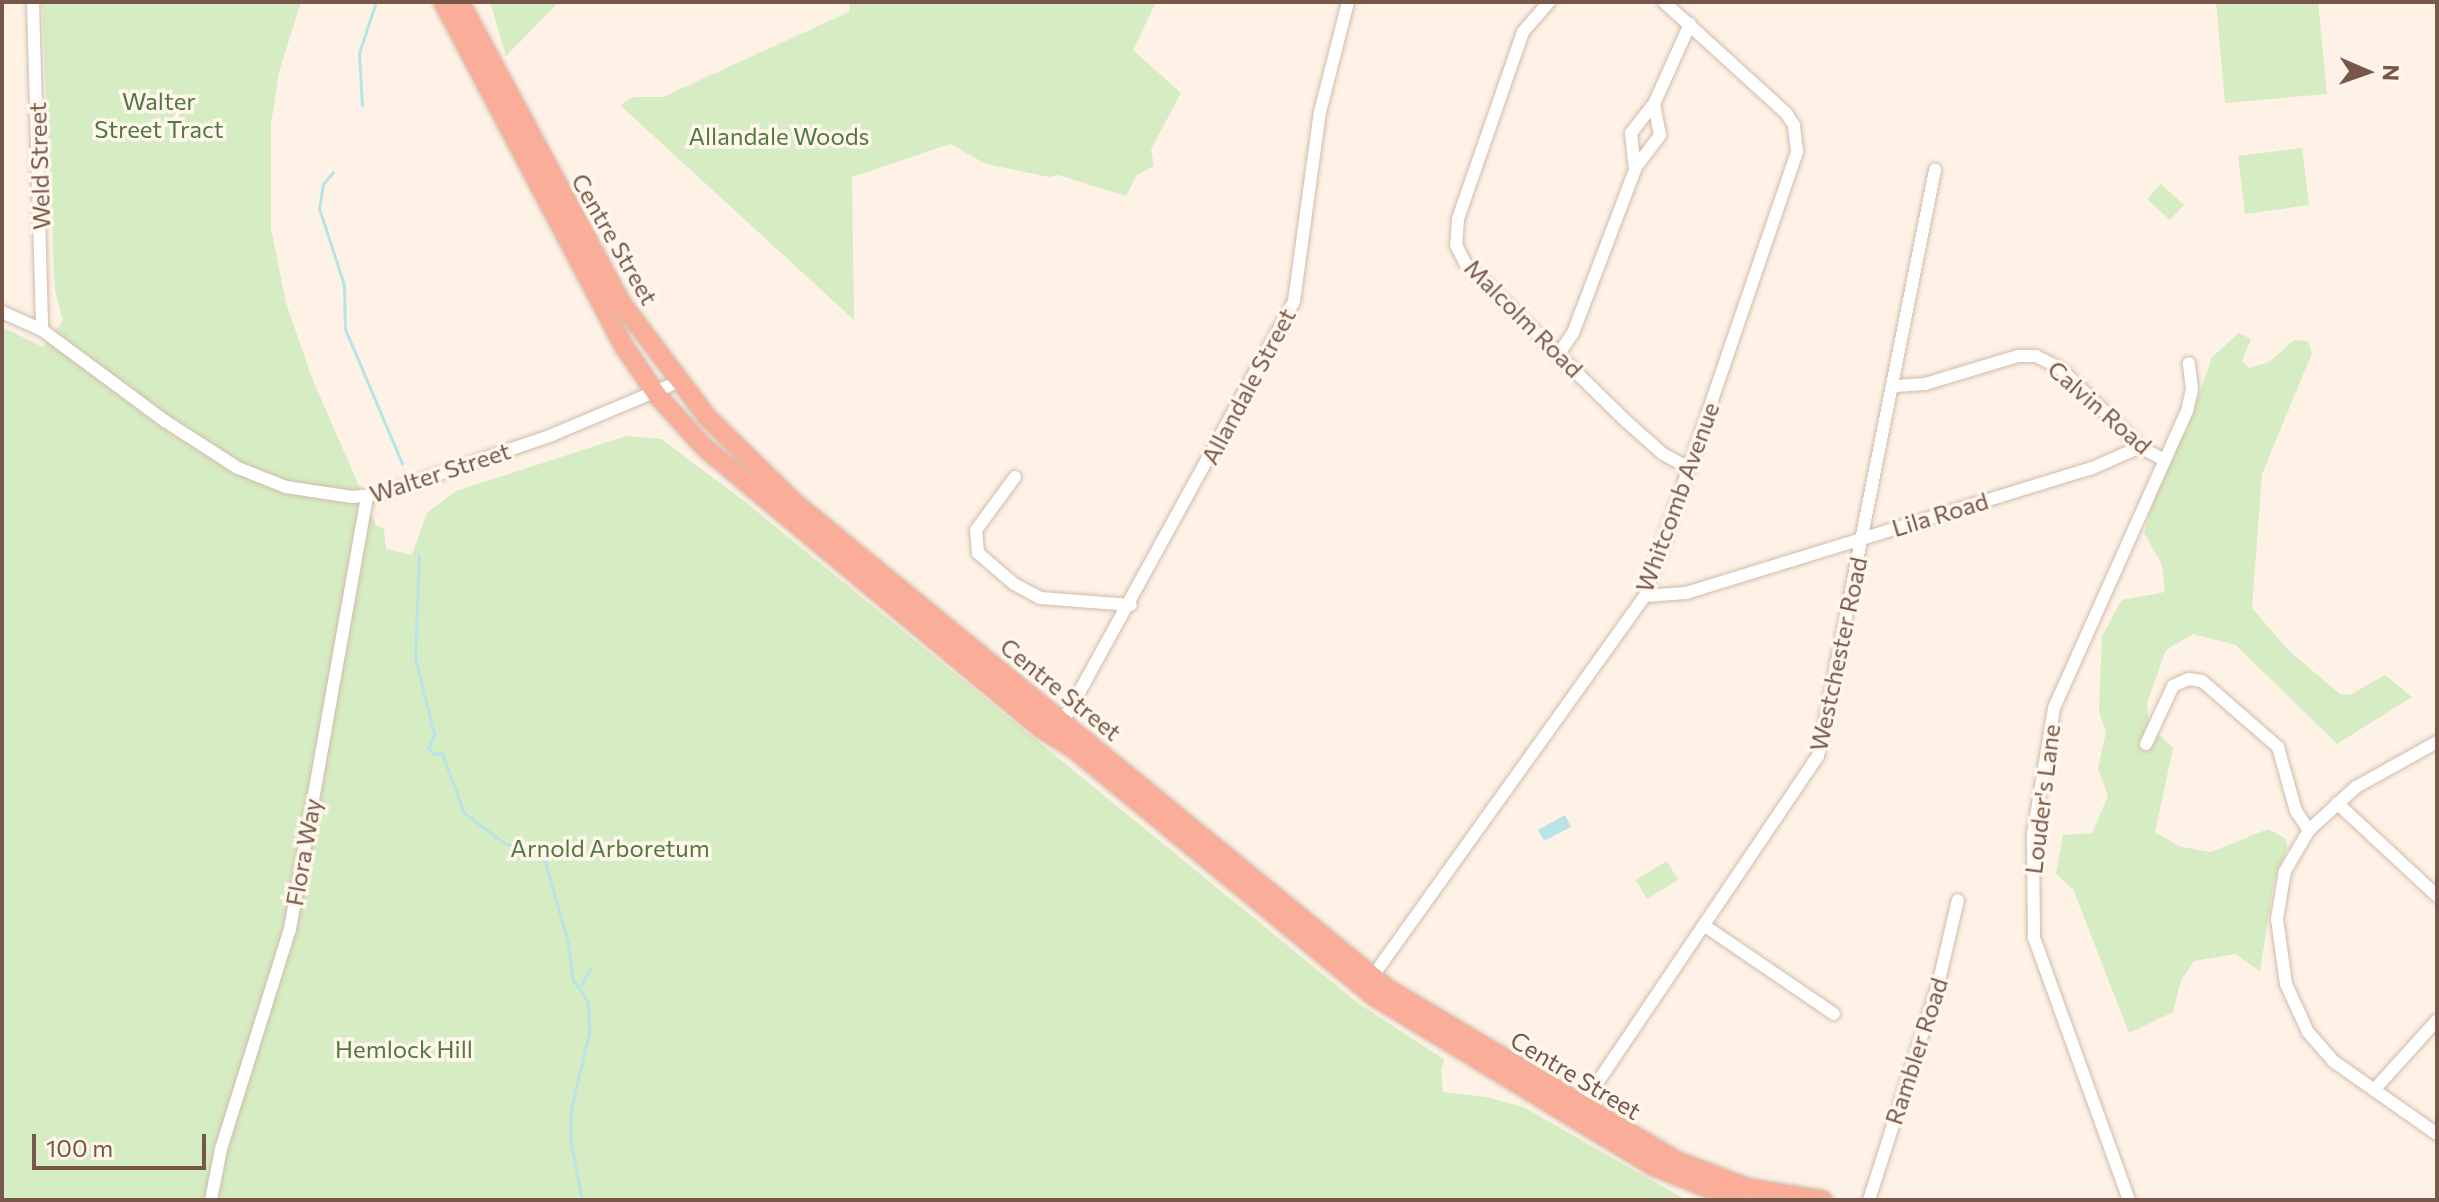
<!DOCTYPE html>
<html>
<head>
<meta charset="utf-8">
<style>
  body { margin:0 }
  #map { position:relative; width:2439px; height:1202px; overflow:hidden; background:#fdf2e5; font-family:Commissioner,sans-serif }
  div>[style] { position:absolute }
  .green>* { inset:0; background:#d6ecc2 }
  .water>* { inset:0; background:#b8e4e8 }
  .stream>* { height:3px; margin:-1.5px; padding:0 1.5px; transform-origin:1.5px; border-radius:1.5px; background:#b8e4e8 }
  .roads { filter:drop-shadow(0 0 2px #d1bbad) drop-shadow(0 0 2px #d1bbad) }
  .minor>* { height:12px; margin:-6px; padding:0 6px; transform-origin:6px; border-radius:6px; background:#fff }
  .highway>* { height:18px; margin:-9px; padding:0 9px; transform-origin:9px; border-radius:9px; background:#faad99 }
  span { translate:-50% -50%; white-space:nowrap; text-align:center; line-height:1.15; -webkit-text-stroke:7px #fff6ec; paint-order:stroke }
  .park-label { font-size:24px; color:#52783d }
  .street-label { font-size:24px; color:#775749 }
  .frame { position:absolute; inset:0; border:4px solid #775749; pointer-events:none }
  .north { position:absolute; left:2327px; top:32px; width:80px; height:80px; -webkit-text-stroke:6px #fff6ec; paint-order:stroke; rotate:92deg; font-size:22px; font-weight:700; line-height:32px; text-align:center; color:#775749 }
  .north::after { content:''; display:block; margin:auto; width:28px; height:36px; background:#775749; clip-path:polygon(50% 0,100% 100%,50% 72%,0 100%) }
  .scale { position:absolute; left:32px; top:1134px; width:174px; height:36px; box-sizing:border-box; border:4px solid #775749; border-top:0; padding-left:10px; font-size:24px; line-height:28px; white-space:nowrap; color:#775749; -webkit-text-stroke:6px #fff6ec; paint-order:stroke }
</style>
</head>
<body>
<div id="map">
  <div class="green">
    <div style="clip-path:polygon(42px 2px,301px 2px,279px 72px,271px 125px,271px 228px,286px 303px,312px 378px,376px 525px,384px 529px,386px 549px,412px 555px,427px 513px,456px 491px,626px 436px,661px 439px,744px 501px,1359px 1004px,1445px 1060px,1441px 1068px,1443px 1092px,1487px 1097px,1525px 1108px,1686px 1200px,2px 1200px,2px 327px,43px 347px,63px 321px,55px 290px)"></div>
    <div style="clip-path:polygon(490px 2px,559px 2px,506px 56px)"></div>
    <div style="clip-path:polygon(850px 2px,1156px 2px,1133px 50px,1181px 93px,1151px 149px,1154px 166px,1137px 175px,1126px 196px,1058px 175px,1049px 177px,986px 164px,950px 144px,852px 177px,854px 320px,620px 105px,634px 97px,663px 97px,849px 12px)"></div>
    <div style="clip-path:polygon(2216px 2px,2318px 2px,2327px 94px,2225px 103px)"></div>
    <div style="clip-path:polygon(2302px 148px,2309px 205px,2245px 214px,2238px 156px)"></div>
    <div style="clip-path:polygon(2161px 184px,2184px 205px,2170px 220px,2147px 199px)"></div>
    <div style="clip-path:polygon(2239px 333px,2251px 339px,2242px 361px,2249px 368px,2269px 362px,2294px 340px,2308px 341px,2312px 353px,2262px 474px,2252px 608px,2289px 651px,2340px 694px,2350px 695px,2385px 675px,2412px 697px,2337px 744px,2236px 645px,2193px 634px,2166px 650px,2147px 703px,2149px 726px,2173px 748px,2155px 832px,2181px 847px,2211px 852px,2268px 829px,2286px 839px,2287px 849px,2274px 881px,2260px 971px,2235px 954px,2194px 961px,2181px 980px,2173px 1012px,2129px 1033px,2073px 889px,2056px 874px,2063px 835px,2092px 833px,2108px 796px,2098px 769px,2106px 732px,2099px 711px,2102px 636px,2122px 600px,2165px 592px,2162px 565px,2144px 533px,2167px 456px,2187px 430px,2212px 357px)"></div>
    <div style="clip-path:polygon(1667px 861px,1678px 880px,1647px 899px,1636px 880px)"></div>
  </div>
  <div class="water">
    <div style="clip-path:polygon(1565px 815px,1571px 827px,1544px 841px,1538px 830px)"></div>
  </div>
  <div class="stream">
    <div style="left:362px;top:105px;width:52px;rotate:-93.3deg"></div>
    <div style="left:359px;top:53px;width:54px;rotate:-71.6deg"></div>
    <div style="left:333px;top:172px;width:16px;rotate:130deg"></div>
    <div style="left:323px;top:184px;width:24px;rotate:99deg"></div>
    <div style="left:319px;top:208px;width:81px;rotate:72deg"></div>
    <div style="left:344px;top:285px;width:44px;rotate:88.7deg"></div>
    <div style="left:345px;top:329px;width:146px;rotate:67deg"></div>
    <div style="left:419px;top:555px;width:103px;rotate:92.2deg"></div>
    <div style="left:415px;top:658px;width:78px;rotate:76deg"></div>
    <div style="left:434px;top:734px;width:15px;rotate:110deg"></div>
    <div style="left:429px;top:748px;width:7px;rotate:56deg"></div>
    <div style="left:433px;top:754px;width:9px;rotate:-6deg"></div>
    <div style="left:442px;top:753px;width:64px;rotate:69.9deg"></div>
    <div style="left:464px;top:813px;width:52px;rotate:36.4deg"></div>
    <div style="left:506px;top:844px;width:29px;rotate:14deg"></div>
    <div style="left:534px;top:851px;width:15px;rotate:42deg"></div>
    <div style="left:545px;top:861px;width:85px;rotate:74.3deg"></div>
    <div style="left:568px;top:943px;width:35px;rotate:83deg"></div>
    <div style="left:572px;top:978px;width:29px;rotate:56deg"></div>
    <div style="left:588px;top:1002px;width:31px;rotate:88deg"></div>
    <div style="left:589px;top:1033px;width:78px;rotate:103.3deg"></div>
    <div style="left:571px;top:1109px;width:29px;rotate:92deg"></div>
    <div style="left:570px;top:1138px;width:63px;rotate:79deg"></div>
    <div style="left:581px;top:985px;width:20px;rotate:-60deg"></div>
  </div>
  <div class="roads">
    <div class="minor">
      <div style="left:33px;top:2px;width:328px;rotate:88.4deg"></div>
      <div style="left:1549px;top:2px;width:40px;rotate:131deg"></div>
      <div style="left:1523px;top:32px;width:198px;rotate:109.2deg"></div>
      <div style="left:1458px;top:219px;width:26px;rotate:94deg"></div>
      <div style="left:1456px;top:245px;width:20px;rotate:63deg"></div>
      <div style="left:1465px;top:263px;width:227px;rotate:44.5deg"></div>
      <div style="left:1627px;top:422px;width:48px;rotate:41.6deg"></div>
      <div style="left:1663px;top:454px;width:27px;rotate:28deg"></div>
      <div style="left:1636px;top:167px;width:40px;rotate:-53deg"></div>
      <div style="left:1660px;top:135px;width:32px;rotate:-101deg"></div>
      <div style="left:2px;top:312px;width:44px;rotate:24.2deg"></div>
      <div style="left:42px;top:330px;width:153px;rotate:36.5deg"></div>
      <div style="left:165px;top:421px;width:87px;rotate:32.8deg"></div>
      <div style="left:238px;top:468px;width:52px;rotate:21.6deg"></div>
      <div style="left:286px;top:487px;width:67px;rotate:8.6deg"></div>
      <div style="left:352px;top:497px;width:29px;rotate:-6deg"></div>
      <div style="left:381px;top:494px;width:181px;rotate:-19deg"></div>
      <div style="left:552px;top:435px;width:137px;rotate:-22.8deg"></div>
      <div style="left:1558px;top:355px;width:27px;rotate:-56deg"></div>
      <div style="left:1573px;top:333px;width:174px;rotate:-69.2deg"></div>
      <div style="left:1635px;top:170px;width:37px;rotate:-96deg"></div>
      <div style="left:1631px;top:133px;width:37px;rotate:-52deg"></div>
      <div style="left:1654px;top:104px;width:88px;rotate:-65.8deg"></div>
      <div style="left:1895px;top:386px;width:30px;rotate:-4deg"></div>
      <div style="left:1925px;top:384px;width:97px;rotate:-16.8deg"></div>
      <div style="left:2018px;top:356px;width:18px"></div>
      <div style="left:2036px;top:356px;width:27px;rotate:27deg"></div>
      <div style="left:2060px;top:368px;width:112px;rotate:44.6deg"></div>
      <div style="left:2140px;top:447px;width:27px;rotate:28deg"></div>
      <div style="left:1015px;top:477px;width:66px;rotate:126.3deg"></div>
      <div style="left:976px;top:530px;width:23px;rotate:85deg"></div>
      <div style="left:978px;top:553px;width:48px;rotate:40.7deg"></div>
      <div style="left:1014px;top:584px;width:30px;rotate:28deg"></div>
      <div style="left:1040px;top:598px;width:91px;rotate:4.4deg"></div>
      <div style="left:1645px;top:596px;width:41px;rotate:-4.2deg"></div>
      <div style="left:1686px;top:593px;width:423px;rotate:-17.1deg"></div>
      <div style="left:2090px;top:469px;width:55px;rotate:-23.7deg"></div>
      <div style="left:1059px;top:729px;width:488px;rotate:-61.2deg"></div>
      <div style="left:1294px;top:301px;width:191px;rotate:-82.2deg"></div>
      <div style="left:1320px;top:112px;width:114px;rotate:-75.7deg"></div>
      <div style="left:2437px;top:742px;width:93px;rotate:150.9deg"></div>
      <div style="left:2356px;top:787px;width:64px;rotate:137.5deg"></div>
      <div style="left:2309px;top:830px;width:48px;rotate:120.3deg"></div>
      <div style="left:2285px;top:871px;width:49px;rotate:99.5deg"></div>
      <div style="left:2277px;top:919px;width:66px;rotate:82.1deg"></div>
      <div style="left:2286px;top:984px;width:53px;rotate:65.4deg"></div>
      <div style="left:2308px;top:1032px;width:38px;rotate:49deg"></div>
      <div style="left:2333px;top:1061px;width:127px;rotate:35.1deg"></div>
      <div style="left:2146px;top:744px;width:64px;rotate:-65deg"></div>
      <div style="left:2173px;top:686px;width:17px;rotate:-24deg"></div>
      <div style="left:2189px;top:679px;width:13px;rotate:9deg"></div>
      <div style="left:2202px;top:681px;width:101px;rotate:41deg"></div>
      <div style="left:2278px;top:747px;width:66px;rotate:74.3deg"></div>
      <div style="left:2296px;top:811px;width:23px;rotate:56deg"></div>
      <div style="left:2337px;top:803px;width:137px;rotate:42.9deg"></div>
      <div style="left:1705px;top:926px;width:156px;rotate:34.3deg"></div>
      <div style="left:1370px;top:980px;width:472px;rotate:-54.4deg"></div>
      <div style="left:1645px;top:596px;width:470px;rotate:-71.1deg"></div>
      <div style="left:1797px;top:151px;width:26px;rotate:-97deg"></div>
      <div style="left:1794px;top:125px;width:14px;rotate:-124deg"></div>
      <div style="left:1786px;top:113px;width:165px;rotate:-137.7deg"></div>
      <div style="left:2374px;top:1090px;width:94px;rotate:-48deg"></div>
      <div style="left:1579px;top:1110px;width:427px;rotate:-56deg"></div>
      <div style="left:1818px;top:756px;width:598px;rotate:-78.71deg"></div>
      <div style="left:211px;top:1200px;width:52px;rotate:-78.9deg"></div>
      <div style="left:221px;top:1149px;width:231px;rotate:-72.6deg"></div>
      <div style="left:290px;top:929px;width:439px;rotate:-79.9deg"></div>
      <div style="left:1869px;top:1200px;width:226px;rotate:-72.2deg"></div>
      <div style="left:1938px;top:985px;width:87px;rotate:-76.8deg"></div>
      <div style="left:2129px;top:1200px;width:280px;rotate:-109.9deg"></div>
      <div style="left:2034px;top:937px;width:103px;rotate:-90.6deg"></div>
      <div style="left:2033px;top:834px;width:128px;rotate:-80.5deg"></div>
      <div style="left:2054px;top:708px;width:325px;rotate:-65.9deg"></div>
      <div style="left:2187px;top:411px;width:23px;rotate:-77deg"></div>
      <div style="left:2192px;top:389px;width:26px;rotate:-97deg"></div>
    </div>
    <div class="highway">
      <div style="left:443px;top:2px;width:391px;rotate:62.3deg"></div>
      <div style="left:625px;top:348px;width:57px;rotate:55.8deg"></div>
      <div style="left:657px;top:395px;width:70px;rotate:47.9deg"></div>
      <div style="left:704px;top:447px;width:438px;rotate:39.9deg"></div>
      <div style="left:1040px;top:728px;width:40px;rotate:32deg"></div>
      <div style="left:1074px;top:749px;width:390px;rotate:39.5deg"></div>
      <div style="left:1375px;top:997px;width:328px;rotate:31.3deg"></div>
      <div style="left:1655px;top:1167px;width:88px;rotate:21.9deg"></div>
      <div style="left:460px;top:2px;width:343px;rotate:61.8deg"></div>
      <div style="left:622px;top:304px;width:143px;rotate:53deg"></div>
      <div style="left:708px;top:418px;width:122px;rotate:44.3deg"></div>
      <div style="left:795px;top:503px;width:765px;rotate:39.33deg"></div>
      <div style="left:1387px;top:988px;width:338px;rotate:30.8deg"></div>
      <div style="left:1677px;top:1161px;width:76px;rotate:20.8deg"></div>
      <div style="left:1748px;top:1188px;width:76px;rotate:9.1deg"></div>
    </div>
  </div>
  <div class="park-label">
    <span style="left:159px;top:115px">Walter<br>Street Tract</span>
    <span style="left:779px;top:136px">Allandale Woods</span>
    <span style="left:610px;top:848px">Arnold Arboretum</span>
    <span style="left:404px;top:1049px">Hemlock Hill</span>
  </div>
  <div class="street-label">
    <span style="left:39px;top:166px;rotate:-92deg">Weld Street</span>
    <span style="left:615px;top:239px;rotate:60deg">Centre Street</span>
    <span style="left:1524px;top:318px;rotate:45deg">Malcolm Road</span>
    <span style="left:1248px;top:386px;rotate:-62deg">Allandale Street</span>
    <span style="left:2100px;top:407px;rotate:41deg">Calvin Road</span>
    <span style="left:440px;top:472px;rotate:-18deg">Walter Street</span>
    <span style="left:1677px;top:497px;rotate:-70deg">Whitcomb Avenue</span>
    <span style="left:1940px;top:514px;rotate:-17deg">Lila Road</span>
    <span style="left:1838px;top:654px;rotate:-78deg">Westchester Road</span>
    <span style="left:1061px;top:689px;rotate:39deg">Centre Street</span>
    <span style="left:2042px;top:799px;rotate:-83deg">Louder's Lane</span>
    <span style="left:303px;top:852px;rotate:-80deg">Flora Way</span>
    <span style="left:1916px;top:1051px;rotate:-72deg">Rambler Road</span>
    <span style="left:1576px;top:1075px;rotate:31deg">Centre Street</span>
  </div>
  <div class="frame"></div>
  <div class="north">N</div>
  <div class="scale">100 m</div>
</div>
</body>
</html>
